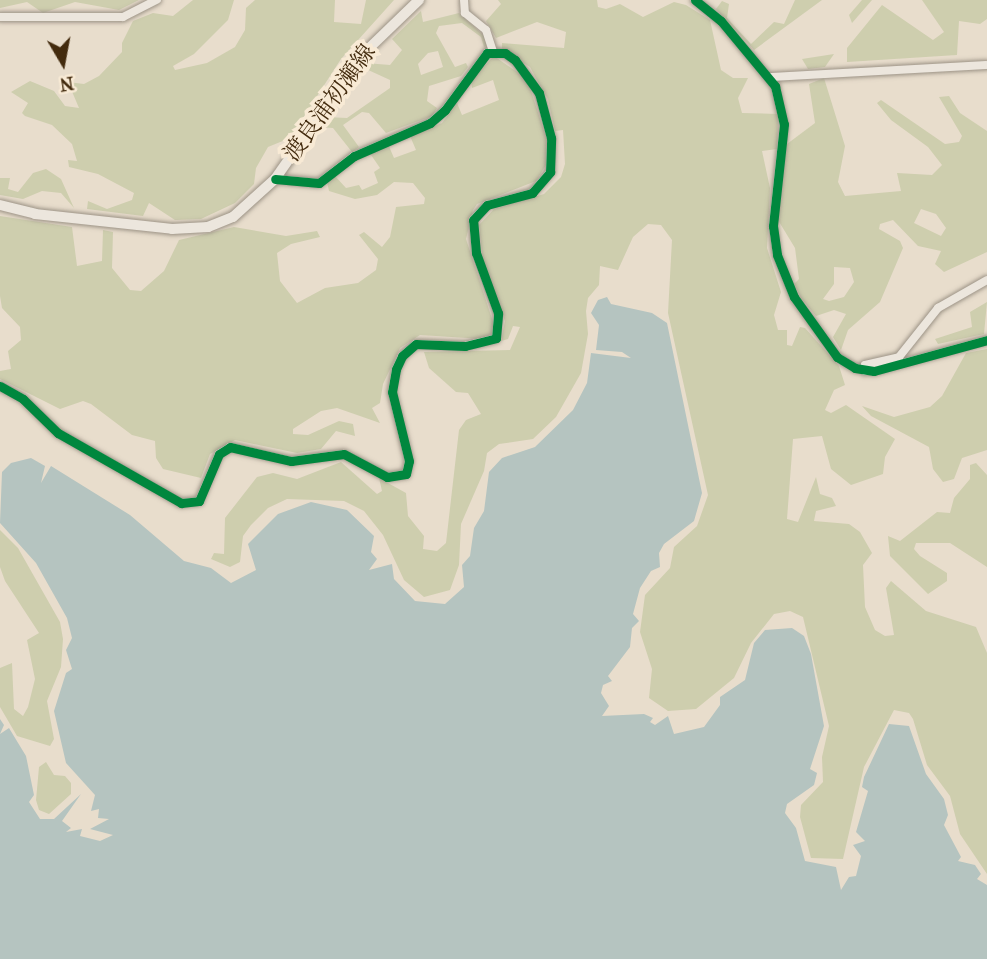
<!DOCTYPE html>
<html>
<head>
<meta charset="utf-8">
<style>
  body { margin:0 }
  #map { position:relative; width:987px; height:959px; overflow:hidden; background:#e8ddcc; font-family:"IM FELL French Canon","Noto Serif JP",serif }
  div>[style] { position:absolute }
  .green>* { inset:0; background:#ceceae }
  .water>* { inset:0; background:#b5c4c0 }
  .roads { filter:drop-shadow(0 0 2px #9c9386) drop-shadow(0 0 2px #9c9386) }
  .minor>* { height:8px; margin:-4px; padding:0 4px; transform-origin:4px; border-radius:4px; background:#ece6dd }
  .secondary>* { height:10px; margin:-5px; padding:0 5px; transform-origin:5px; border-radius:5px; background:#ece6dd }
  .cycleway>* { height:9px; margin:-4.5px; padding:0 4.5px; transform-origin:4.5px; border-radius:4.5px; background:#00873e }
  span { translate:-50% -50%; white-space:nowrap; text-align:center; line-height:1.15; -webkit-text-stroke:7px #f8ead5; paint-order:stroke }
  .street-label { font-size:23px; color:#432b0e }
  .north { position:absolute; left:28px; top:28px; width:70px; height:70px; -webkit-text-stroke:5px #f8ead5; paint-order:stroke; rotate:170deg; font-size:19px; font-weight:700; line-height:28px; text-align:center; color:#432b0e }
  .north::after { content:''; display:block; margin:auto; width:24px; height:32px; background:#432b0e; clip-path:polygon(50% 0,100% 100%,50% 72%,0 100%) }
</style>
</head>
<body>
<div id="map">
  <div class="green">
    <div style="clip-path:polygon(0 0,139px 0,119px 10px,75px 2px,43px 13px,27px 2px,0 8px)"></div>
    <div style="clip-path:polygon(193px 0,234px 0,228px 20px,194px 54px,173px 66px,175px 70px,207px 63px,235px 47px,245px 30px,246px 8px,255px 0,335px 0,334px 22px,361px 24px,366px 0,394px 0,341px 59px,290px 138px,268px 147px,256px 168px,254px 184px,235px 203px,201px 219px,175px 220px,149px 203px,143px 216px,87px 209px,88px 201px,107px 209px,132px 200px,134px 193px,98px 174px,69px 167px,68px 160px,77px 161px,72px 144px,52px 125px,25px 116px,22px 113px,28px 103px,11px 92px,30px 81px,54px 91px,65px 106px,79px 108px,68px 82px,84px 84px,99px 76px,122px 52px,122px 43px,133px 21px,153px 13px,173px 16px)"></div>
    <div style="clip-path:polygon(498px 0,597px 0,598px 7px,606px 9px,620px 4px,643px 17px,674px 2px,686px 5px,710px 20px,721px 70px,733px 78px,748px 78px,738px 98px,742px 113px,778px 114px,777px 149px,762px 151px,770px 188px,767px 248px,781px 292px,774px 315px,778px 330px,787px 330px,787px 345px,792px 346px,800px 327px,805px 328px,839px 366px,845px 385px,834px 390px,825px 410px,831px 413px,846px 405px,895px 439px,885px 457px,883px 474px,851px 485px,831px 469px,822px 436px,793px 439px,787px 519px,798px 522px,816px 477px,820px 494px,832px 498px,836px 506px,816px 511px,814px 521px,849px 524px,860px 532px,872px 553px,863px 565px,865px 607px,875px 630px,885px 636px,894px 635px,886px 588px,891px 581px,926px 611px,976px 627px,987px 653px,987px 874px,960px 834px,950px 796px,927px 765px,913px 719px,909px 713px,894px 710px,864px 767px,843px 859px,811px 858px,800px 817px,801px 805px,823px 782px,822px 757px,829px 726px,803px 617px,790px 611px,774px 614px,751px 643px,734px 678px,696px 709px,668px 711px,649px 698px,652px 669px,640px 632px,645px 595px,670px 568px,674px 547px,697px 526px,708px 495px,668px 313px,672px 240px,661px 225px,648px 224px,633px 237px,618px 270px,600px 266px,599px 285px,588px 298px,586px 311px,588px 334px,581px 373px,556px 417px,533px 439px,499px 444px,487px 453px,484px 471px,461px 524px,459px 565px,450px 590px,424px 597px,404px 580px,383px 535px,364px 511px,344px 501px,287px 499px,268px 508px,251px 525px,243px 536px,240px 562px,230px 567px,211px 559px,214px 553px,224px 554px,225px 518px,257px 477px,273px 473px,297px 479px,341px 462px,377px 494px,382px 491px,379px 478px,406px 493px,408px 516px,424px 536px,423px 549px,437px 551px,446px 543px,459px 430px,466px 420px,481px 414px,468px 393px,456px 392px,429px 368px,424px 352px,510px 350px,520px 327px,513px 326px,508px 339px,501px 341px,505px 321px,483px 262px,479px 225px,494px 209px,544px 194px,561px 177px,565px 164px,563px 130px,555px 131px,548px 99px,537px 80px,530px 67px,502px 49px,502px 43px,564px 48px,566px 32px,537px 22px,496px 38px,486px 21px,501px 4px)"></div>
    <div style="clip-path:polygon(795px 0,822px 0,754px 50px,716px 9px,722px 1px,729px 4px,727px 18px,751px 44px,774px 22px,784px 24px)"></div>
    <div style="clip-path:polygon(862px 0,872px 0,852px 23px,849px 15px)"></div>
    <div style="clip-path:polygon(922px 0,987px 0,987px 19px,980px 24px,959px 21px,957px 55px,847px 62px,847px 48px,882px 5px,933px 40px,944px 32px)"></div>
    <div style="clip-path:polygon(evenodd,421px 11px,423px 22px,459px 13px,491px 42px,484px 47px,481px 37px,462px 23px,439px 26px,436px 33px,455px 67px,466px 63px,468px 67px,461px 76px,429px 86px,427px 101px,437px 108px,432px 116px,386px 133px,369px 113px,362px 112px,343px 125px,359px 147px,352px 152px,333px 128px,320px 127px,326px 117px,347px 118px,390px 88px,390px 80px,366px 69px,365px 63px,390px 65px,402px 50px,392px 39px,421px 11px,438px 51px,443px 67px,421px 75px,418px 64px,428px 53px,438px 51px)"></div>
    <div style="clip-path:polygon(834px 54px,825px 67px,808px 69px,802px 59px)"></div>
    <div style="clip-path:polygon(494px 56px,524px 77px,530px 88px,547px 140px,546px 165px,536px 181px,477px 204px,473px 210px,466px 239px,495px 328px,492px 333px,483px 339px,420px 335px,400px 348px,383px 384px,380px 403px,372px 408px,380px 423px,337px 408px,321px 411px,293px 429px,293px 434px,308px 435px,339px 421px,353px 424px,355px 436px,336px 431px,321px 449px,297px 453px,235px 440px,210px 454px,201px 478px,163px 469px,156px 458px,155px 441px,132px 435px,91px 404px,83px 401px,60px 409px,0 379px,0 371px,11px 369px,8px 351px,21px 340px,20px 327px,2px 308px,0 296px,0 216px,72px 227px,77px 266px,102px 261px,103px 230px,113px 232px,112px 268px,130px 290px,141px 291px,164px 271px,179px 240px,234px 227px,286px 236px,317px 231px,320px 237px,291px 244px,277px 253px,280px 281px,297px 303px,325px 288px,358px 283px,376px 270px,378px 259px,359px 235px,364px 232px,382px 247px,390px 237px,396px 207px,424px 204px,425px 198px,413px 183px,394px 182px,377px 195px,355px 199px,329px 191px,327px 182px,335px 176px,346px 188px,359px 185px,362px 190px,378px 183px,374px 172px,380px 168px,369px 152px,388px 144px,394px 158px,416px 150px,410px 136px,442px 123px,457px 103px,462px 115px,499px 100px,493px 80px,472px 88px,471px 80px)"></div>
    <div style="clip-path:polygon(evenodd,824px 78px,845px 146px,838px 182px,845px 196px,901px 191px,897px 173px,932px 175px,942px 165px,928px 147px,891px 120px,877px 103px,881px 100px,945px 144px,959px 142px,962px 136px,939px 97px,949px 96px,960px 113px,987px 131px,987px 252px,944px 272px,935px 264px,941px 251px,918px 246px,893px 220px,880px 224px,879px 229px,900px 241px,903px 248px,880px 302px,848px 330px,841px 350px,833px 337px,846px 314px,834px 310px,816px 316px,801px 298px,794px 284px,799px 279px,795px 248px,778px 220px,787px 144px,815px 123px,809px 84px,824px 78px,921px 209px,936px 214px,946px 228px,941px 236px,914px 223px,921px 209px,824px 78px,834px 267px,850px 268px,854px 282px,844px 297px,829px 301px,823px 299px,834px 284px,834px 267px)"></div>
    <div style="clip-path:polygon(46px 169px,61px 179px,74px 208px,61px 193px,42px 191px,23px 199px,0 195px,0 178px,10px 178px,8px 189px,18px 192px,33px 173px)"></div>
    <div style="clip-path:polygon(987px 302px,984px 334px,938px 344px,935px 339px,972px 327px,970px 312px)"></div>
    <div style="clip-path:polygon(987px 349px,987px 450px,962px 458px,954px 479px,943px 482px,933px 469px,929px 447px,871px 416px,862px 406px,894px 417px,930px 407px,942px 396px,966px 353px)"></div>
    <div style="clip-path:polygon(976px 463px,987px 475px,987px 567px,950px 543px,916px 543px,914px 549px,920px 556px,947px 573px,947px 581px,928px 594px,890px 556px,888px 536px,900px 541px,937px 512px,950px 513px,954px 498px,970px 479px,970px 465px)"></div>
    <div style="clip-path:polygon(0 530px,18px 548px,60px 622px,63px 639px,61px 667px,47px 701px,54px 739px,50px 746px,17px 736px,0 707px,0 668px,12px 663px,14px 709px,23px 716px,28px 707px,35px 679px,27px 640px,39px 633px,5px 581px,0 567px)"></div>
    <div style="clip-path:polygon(46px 762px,54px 775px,65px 776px,71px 783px,71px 794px,49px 814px,39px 810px,36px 800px,39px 767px)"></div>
  </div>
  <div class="water">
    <div style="clip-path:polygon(607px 297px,611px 304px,652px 313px,667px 323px,702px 493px,694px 521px,664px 544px,659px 553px,660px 567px,651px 571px,640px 588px,633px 614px,639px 621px,632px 628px,630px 647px,608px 676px,612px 681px,603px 685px,601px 693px,609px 706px,602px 716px,644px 714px,653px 718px,650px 722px,655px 725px,668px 716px,674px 734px,704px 727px,720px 705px,720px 697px,745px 680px,754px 643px,765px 630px,792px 628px,804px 636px,811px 654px,824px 726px,810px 769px,817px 773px,814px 785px,787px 804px,785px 813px,796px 828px,805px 861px,836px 867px,841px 890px,849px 877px,856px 876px,861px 856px,853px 845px,865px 841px,856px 832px,868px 791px,862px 787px,864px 777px,889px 724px,909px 726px,926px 774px,944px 799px,948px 815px,944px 825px,961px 857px,958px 861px,975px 865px,981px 874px,977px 879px,987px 885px,987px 959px,0 959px,0 719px,4px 725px,0 734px,9px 728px,26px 756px,34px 795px,29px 802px,40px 819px,54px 819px,81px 794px,62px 821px,71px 828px,66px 832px,82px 829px,80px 836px,100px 841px,113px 835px,90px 829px,109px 819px,98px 818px,99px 809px,91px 811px,95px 795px,66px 763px,54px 711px,66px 673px,72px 669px,66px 650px,72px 638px,67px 618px,36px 563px,0 523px,2px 472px,11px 463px,31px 458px,45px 466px,41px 483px,51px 466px,130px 515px,184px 561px,211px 568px,231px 583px,256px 570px,248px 544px,278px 514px,311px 502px,347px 510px,374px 536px,371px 552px,377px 559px,369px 570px,392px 564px,394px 579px,415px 601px,445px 604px,464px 587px,462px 565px,470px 556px,474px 528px,484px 511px,489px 472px,502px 458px,535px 447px,573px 410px,587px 383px,591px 353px,631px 358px,622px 352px,596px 350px,599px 325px,591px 313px,598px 300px)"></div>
  </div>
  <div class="roads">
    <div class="minor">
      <div style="left:464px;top:0;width:13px;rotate:86deg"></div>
      <div style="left:465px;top:13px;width:27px;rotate:39deg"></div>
      <div style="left:486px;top:30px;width:22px;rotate:72deg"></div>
      <div style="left:695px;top:0;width:33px;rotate:39deg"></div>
      <div style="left:721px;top:21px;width:85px;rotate:50.3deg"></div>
      <div style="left:775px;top:86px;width:39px;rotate:77deg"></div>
      <div style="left:784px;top:124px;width:103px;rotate:96.2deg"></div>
      <div style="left:773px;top:226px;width:29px;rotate:82deg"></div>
      <div style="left:777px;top:255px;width:45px;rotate:68deg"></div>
      <div style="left:794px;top:297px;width:74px;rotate:54.4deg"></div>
      <div style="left:837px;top:357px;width:21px;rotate:31deg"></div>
      <div style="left:855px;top:368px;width:19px;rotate:9deg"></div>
      <div style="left:874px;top:371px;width:117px;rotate:-15.3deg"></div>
      <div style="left:0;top:17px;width:123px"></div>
      <div style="left:123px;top:17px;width:38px;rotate:-27deg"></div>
      <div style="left:771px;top:77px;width:216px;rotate:-3.2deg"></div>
      <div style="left:865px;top:371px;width:6px;rotate:-90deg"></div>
      <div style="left:865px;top:365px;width:35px;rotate:-13deg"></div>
      <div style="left:899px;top:357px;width:63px;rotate:-51.5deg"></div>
      <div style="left:938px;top:308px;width:56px;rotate:-29.7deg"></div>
      <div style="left:0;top:386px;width:26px;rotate:29deg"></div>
      <div style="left:23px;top:399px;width:49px;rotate:44.2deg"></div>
      <div style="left:58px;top:433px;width:142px;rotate:29.6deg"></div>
      <div style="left:181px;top:503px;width:18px;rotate:-6deg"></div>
      <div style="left:199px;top:501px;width:51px;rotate:-66.9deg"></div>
      <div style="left:219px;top:454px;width:13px;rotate:-32deg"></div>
      <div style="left:230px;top:447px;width:63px;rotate:12.9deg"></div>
      <div style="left:291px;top:461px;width:53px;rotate:-7.5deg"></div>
      <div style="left:344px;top:454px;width:49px;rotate:28.1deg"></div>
      <div style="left:387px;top:477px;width:19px;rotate:-9deg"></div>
      <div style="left:406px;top:474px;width:13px;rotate:-77deg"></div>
      <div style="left:409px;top:461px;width:71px;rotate:-103.8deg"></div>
      <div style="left:392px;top:392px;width:23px;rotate:-80deg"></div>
      <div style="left:396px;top:369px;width:14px;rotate:-65deg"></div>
      <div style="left:402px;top:356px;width:18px;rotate:-41deg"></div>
      <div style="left:416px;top:344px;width:49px;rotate:2.3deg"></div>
      <div style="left:465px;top:346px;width:32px;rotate:-14deg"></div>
      <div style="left:496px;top:338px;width:25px;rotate:-85deg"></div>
      <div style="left:498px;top:313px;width:64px;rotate:-110.1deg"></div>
      <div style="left:476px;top:253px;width:33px;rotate:-95deg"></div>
      <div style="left:473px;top:220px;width:21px;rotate:-47deg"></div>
      <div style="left:487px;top:205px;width:47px;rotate:-14.9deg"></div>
      <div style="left:532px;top:193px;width:28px;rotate:-49deg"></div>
      <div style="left:550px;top:172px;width:34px;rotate:-88deg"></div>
      <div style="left:551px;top:138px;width:47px;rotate:-104.9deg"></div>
      <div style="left:539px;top:93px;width:41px;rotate:-126deg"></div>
      <div style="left:515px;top:60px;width:12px;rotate:-145deg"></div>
      <div style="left:505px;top:53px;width:18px;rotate:180deg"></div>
      <div style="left:487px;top:53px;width:71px;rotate:126.4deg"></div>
      <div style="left:445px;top:110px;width:20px;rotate:139deg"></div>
      <div style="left:430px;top:123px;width:83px;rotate:156.5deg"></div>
      <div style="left:354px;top:156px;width:44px;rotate:142.4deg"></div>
      <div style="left:319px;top:183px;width:44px;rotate:-174.8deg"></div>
    </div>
    <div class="secondary">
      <div style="left:0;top:205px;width:36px;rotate:14deg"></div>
      <div style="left:35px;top:214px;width:138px;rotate:6.2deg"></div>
      <div style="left:172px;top:229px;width:36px;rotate:-3deg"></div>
      <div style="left:208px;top:227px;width:27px;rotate:-22deg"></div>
      <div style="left:233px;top:217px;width:57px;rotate:-42.1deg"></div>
      <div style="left:275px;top:179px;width:153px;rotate:-54.9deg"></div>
      <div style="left:363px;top:54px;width:78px;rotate:-44deg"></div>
    </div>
  </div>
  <div class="cycleway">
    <div style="left:695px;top:0;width:33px;rotate:39deg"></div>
    <div style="left:721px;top:21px;width:85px;rotate:50.3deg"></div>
    <div style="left:775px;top:86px;width:39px;rotate:77deg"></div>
    <div style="left:784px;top:124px;width:103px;rotate:96.2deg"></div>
    <div style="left:773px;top:226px;width:29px;rotate:82deg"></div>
    <div style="left:777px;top:255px;width:45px;rotate:68deg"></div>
    <div style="left:794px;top:297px;width:74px;rotate:54.4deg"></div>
    <div style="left:837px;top:357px;width:21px;rotate:31deg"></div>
    <div style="left:855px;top:368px;width:19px;rotate:9deg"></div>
    <div style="left:874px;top:371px;width:117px;rotate:-15.3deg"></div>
    <div style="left:0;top:386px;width:26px;rotate:29deg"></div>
    <div style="left:23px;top:399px;width:49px;rotate:44.2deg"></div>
    <div style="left:58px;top:433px;width:142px;rotate:29.6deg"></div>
    <div style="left:181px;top:503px;width:18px;rotate:-6deg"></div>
    <div style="left:199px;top:501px;width:51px;rotate:-66.9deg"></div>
    <div style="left:219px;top:454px;width:13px;rotate:-32deg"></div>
    <div style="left:230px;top:447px;width:63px;rotate:12.9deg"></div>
    <div style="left:291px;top:461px;width:53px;rotate:-7.5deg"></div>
    <div style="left:344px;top:454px;width:49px;rotate:28.1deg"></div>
    <div style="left:387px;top:477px;width:19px;rotate:-9deg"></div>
    <div style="left:406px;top:474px;width:13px;rotate:-77deg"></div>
    <div style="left:409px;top:461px;width:71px;rotate:-103.8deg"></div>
    <div style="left:392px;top:392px;width:23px;rotate:-80deg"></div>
    <div style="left:396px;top:369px;width:14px;rotate:-65deg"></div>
    <div style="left:402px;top:356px;width:18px;rotate:-41deg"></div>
    <div style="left:416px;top:344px;width:49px;rotate:2.3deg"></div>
    <div style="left:465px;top:346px;width:32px;rotate:-14deg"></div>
    <div style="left:496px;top:338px;width:25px;rotate:-85deg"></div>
    <div style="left:498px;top:313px;width:64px;rotate:-110.1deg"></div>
    <div style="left:476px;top:253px;width:33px;rotate:-95deg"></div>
    <div style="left:473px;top:220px;width:21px;rotate:-47deg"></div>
    <div style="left:487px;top:205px;width:47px;rotate:-14.9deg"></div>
    <div style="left:532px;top:193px;width:28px;rotate:-49deg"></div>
    <div style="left:550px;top:172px;width:34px;rotate:-88deg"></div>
    <div style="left:551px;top:138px;width:47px;rotate:-104.9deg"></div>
    <div style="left:539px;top:93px;width:41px;rotate:-126deg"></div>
    <div style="left:515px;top:60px;width:12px;rotate:-145deg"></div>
    <div style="left:505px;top:53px;width:18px;rotate:180deg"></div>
    <div style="left:487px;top:53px;width:71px;rotate:126.4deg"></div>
    <div style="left:445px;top:110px;width:20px;rotate:139deg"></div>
    <div style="left:430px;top:123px;width:83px;rotate:156.5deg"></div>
    <div style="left:354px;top:156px;width:44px;rotate:142.4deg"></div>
    <div style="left:319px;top:183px;width:44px;rotate:-174.8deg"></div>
  </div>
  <div class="street-label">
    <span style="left:330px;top:103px;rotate:-54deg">渡良浦初瀬線</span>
  </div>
  <div class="north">N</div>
</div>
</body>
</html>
